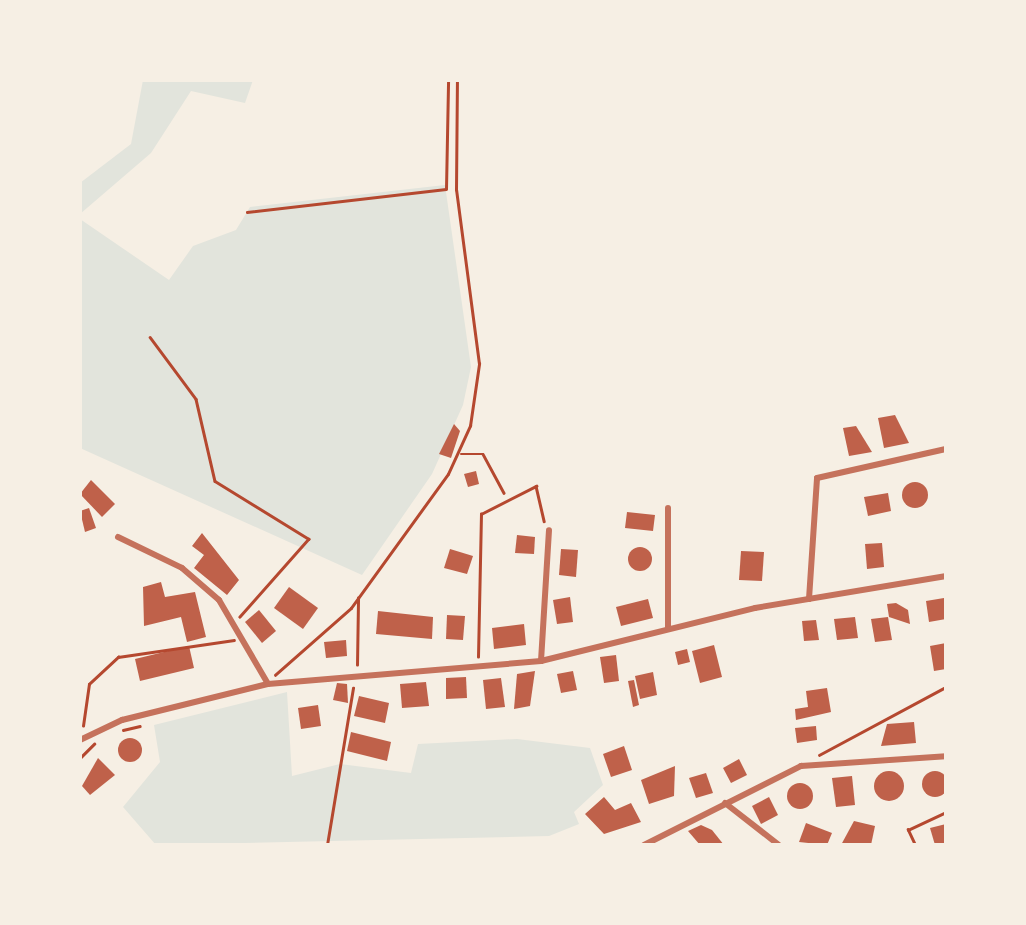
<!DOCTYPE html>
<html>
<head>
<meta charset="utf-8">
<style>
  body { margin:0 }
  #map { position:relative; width:1026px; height:925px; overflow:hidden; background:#f6efe4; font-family:"Source Serif 4",serif }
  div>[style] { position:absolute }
  .green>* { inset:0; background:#e2e4dc }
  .building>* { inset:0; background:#bf614a }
  .round { border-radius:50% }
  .path>* { height:2.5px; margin:-1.25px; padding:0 1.25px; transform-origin:1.25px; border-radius:1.25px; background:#b5482f }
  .minor>* { height:6px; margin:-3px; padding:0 3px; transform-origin:3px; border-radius:3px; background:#c5725c }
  span { translate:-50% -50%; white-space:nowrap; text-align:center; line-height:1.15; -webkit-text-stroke:8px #f6efe4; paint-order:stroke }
  .frame { position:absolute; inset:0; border:82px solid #f6efe4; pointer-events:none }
</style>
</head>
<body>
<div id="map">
  <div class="green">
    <div style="clip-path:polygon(143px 80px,253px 80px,245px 103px,191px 91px,151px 153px,80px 214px,80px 183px,131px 144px)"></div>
    <div style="clip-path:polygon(445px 185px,471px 367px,463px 405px,432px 474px,362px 575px,80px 448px,80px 219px,169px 280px,193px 246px,236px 230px,250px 207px)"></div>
    <div style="clip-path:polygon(287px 692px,292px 776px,340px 764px,411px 773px,418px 744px,517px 739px,590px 748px,603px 785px,574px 812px,579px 824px,549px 836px,156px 845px,123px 807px,160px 762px,154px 725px)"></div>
  </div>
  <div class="building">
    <div style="clip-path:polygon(895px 415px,909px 443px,884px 448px,878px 418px)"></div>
    <div style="clip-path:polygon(454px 424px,460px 431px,451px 458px,439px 454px)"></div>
    <div style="clip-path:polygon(856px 426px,872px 452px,849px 456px,843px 428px)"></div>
    <div style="clip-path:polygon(476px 471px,479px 484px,468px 487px,464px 474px)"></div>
    <div style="clip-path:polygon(91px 480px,115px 504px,102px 517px,80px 494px)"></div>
    <div class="round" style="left:902px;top:482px;width:26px;height:26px"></div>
    <div style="clip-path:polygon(888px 493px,891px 511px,868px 516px,864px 497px)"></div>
    <div style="clip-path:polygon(89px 508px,96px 528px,85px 532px,80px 511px)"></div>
    <div style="clip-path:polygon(627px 512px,655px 515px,653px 531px,625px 528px)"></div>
    <div style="clip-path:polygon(202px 533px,239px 580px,227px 595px,194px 568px,204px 555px,192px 546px)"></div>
    <div style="clip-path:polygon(517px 535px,535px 537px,534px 554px,515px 553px)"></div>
    <div style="clip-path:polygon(882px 543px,884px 567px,867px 569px,865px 544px)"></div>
    <div class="round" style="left:628px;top:547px;width:24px;height:24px"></div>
    <div style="clip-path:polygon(450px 549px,473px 556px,467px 574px,444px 568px)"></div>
    <div style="clip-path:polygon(561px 549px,578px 550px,576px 577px,559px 575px)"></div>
    <div style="clip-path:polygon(741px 551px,764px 552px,762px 581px,739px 580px)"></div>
    <div style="clip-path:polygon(161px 582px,165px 597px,195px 592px,206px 637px,187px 642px,181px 617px,144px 626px,143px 587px)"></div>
    <div style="clip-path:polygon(289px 587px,318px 608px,303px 629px,274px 608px)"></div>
    <div style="clip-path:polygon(570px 597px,573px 622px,557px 624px,553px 600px)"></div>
    <div style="clip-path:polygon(944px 598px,946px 619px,929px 622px,926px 601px)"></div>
    <div style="clip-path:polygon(648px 599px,653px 618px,621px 626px,616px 607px)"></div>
    <div style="clip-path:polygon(896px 603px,908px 610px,910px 624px,889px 617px,887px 604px)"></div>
    <div style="clip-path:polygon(259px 610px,276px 631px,262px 643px,245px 622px)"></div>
    <div style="clip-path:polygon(378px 611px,433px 617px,432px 639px,376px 634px)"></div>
    <div style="clip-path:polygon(447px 615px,465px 616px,463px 640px,446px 639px)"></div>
    <div style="clip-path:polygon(855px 617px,858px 638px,837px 640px,834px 619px)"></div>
    <div style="clip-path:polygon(888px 617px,892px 640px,875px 642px,871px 619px)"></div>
    <div style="clip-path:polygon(816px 620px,819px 640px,804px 641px,802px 621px)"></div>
    <div style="clip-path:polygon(524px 624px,526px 645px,494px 649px,492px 628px)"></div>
    <div style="clip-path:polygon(346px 640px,347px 656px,326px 658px,324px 642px)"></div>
    <div style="clip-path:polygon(946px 643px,946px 669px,934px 671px,930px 646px)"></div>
    <div style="clip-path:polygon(714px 645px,722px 677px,700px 683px,692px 651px)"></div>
    <div style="clip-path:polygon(189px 646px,194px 668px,140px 681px,135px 659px)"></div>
    <div style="clip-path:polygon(687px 649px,690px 662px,678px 665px,675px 652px)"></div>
    <div style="clip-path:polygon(616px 655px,619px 681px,604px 683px,600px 657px)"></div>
    <div style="clip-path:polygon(535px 671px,530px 706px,514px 709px,517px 674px)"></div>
    <div style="clip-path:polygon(573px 671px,577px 690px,561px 693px,557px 674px)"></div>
    <div style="clip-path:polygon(653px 672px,657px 695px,640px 699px,635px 676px)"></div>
    <div style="clip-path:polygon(466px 677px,467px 698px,446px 699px,446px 678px)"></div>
    <div style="clip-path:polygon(501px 678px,505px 707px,486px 709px,483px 680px)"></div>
    <div style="clip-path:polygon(634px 680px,639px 705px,633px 707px,628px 681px)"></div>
    <div style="clip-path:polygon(426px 682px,429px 706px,402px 708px,400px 684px)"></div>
    <div style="clip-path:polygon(337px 683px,347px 684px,348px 703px,333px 700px)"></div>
    <div style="clip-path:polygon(827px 688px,831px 712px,796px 720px,795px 709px,808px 707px,806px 691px)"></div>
    <div style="clip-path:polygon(359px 696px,389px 703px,385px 723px,354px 716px)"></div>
    <div style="clip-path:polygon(318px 705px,321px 726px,301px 729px,298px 708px)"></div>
    <div style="clip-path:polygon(914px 722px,916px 743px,881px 746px,887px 724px)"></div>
    <div style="clip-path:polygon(816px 726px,817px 740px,797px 743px,795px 728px)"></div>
    <div style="clip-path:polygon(351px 732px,391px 742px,387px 761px,347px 751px)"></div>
    <div class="round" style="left:118px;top:738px;width:24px;height:24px"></div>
    <div style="clip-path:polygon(624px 746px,632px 770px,611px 777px,603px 754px)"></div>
    <div style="clip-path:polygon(98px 758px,115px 775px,90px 795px,82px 786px)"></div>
    <div style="clip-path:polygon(739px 759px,747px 775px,731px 783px,723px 768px)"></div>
    <div style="clip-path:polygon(675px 766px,674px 796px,649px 804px,641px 780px)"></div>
    <div class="round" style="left:874px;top:771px;width:30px;height:30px"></div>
    <div class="round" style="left:922px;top:771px;width:26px;height:26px"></div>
    <div style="clip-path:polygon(706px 773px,713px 793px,696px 798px,689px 778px)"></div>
    <div style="clip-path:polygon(852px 776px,855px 805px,836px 807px,832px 778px)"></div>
    <div class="round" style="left:787px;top:783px;width:26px;height:26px"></div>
    <div style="clip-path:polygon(604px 797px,615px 810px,631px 803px,641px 822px,604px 834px,585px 814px)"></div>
    <div style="clip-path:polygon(769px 797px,778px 815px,761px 824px,752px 806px)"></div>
    <div style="clip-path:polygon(854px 821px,875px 826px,871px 845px,841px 845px)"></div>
    <div style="clip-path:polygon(806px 823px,832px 833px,827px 845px,799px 842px)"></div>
    <div style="clip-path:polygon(946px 824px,946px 845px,935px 845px,930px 828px)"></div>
    <div style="clip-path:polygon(701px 825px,712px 830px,724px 845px,700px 845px,688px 831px)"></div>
  </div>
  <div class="path">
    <div style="left:247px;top:212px;width:200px;rotate:-6.6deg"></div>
    <div style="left:446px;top:189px;width:109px;rotate:-88.9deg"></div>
    <div style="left:150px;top:337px;width:77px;rotate:53.4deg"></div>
    <div style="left:196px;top:399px;width:84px;rotate:77deg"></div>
    <div style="left:215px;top:481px;width:110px;rotate:31.7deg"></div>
    <div style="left:309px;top:539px;width:104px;rotate:131.5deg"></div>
    <div style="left:461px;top:454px;width:22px"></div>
    <div style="left:483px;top:454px;width:44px;rotate:61.7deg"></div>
    <div style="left:478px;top:657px;width:143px;rotate:-88.8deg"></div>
    <div style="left:481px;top:514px;width:62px;rotate:-27deg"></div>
    <div style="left:536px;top:486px;width:36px;rotate:77deg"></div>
    <div style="left:357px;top:665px;width:67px;rotate:-89.1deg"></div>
    <div style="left:275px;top:675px;width:101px;rotate:-41.4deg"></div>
    <div style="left:351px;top:608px;width:165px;rotate:-54.1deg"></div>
    <div style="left:448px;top:474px;width:53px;rotate:-65.4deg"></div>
    <div style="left:470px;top:426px;width:63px;rotate:-81.7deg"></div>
    <div style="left:479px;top:364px;width:176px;rotate:-97.5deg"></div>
    <div style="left:456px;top:190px;width:110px;rotate:-89.5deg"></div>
    <div style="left:83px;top:726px;width:42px;rotate:-81.9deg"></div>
    <div style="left:89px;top:684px;width:40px;rotate:-43deg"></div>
    <div style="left:118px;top:657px;width:117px;rotate:-8.3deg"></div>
    <div style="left:123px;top:730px;width:17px;rotate:-13deg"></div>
    <div style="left:819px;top:755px;width:144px;rotate:-28.2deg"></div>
    <div style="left:80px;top:758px;width:20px;rotate:-45deg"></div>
    <div style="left:327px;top:845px;width:159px;rotate:-80.6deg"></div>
    <div style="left:915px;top:845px;width:17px;rotate:-115deg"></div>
    <div style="left:908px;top:830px;width:42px;rotate:-25.3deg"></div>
  </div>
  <div class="minor">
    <div style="left:118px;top:537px;width:71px;rotate:25.8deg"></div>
    <div style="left:182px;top:568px;width:49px;rotate:40.9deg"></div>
    <div style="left:219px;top:600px;width:97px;rotate:59.7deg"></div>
    <div style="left:809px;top:599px;width:121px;rotate:-86.2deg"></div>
    <div style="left:817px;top:478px;width:132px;rotate:-12.7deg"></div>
    <div style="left:668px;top:627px;width:119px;rotate:-90deg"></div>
    <div style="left:541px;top:661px;width:131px;rotate:-86.5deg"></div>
    <div style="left:80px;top:740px;width:47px;rotate:-25.5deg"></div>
    <div style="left:122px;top:720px;width:150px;rotate:-13.9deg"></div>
    <div style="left:268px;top:684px;width:274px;rotate:-4.8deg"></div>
    <div style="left:541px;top:661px;width:220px;rotate:-13.9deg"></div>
    <div style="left:755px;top:608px;width:194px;rotate:-9.5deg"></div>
    <div style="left:725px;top:803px;width:68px;rotate:37.9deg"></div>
    <div style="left:644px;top:845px;width:176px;rotate:-26.7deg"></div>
    <div style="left:801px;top:766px;width:145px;rotate:-3.9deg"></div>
  </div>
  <div class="frame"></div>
</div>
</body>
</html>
